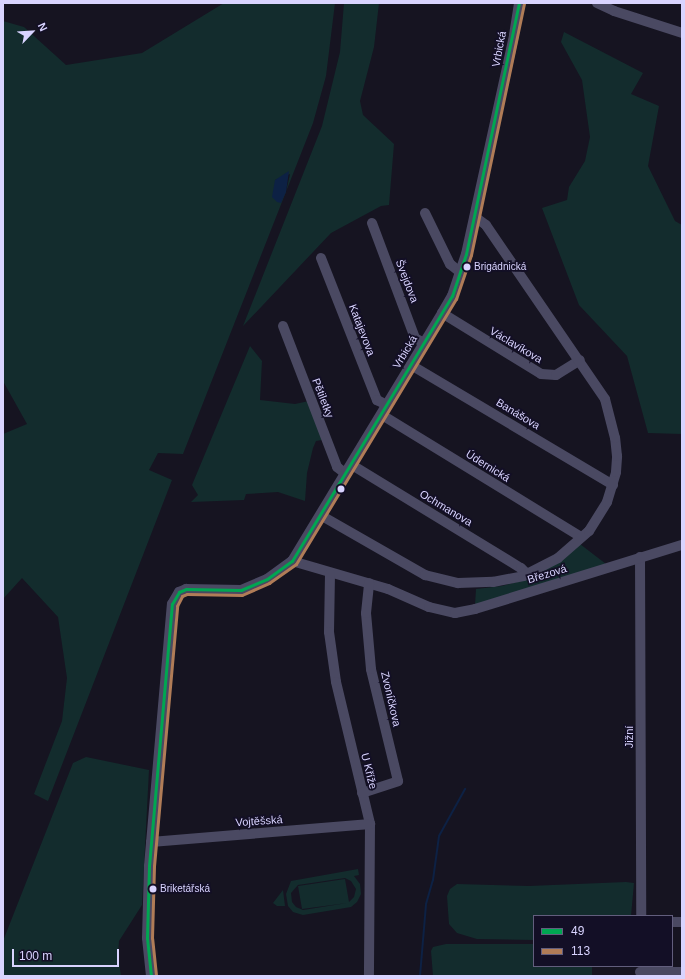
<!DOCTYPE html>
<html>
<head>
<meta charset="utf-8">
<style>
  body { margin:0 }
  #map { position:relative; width:685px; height:979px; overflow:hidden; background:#161421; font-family:Arial,sans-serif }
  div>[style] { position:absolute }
  .green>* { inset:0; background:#132c2d }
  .water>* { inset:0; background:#0d2144 }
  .stream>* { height:2px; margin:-1px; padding:0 1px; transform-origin:1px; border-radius:1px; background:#0d2144 }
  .minor>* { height:10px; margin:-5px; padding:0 5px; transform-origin:5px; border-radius:5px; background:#4a4962 }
  .bus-1>* { height:3px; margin:-1.5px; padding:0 1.5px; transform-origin:1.5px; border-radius:1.5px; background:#00a651 }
  .bus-2>* { height:3px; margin:-1.5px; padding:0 1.5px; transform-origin:1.5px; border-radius:1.5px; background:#b07c57 }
  .dots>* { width:11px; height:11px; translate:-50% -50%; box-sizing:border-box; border:2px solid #130f26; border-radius:50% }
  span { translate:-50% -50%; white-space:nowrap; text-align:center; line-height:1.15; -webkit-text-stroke:3.5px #130f26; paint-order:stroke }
  .bus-label { font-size:10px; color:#d9d4ff }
  .left { translate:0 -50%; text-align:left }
  .street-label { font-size:11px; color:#d9d4ff }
  .frame { position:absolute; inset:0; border:4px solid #d9d4ff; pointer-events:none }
  .legend { position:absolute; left:533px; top:915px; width:140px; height:52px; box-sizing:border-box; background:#130f26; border:1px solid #625e7d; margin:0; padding:5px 7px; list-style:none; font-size:12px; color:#d9d4ff }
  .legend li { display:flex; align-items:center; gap:8px; height:20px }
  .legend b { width:20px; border:1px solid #625e7d }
  .north { position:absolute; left:12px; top:12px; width:40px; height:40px; -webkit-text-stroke:3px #130f26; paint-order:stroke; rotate:65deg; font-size:11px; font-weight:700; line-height:16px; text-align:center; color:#d9d4ff }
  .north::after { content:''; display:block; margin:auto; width:14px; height:18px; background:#d9d4ff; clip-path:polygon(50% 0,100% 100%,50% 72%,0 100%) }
  .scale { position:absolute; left:12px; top:949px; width:107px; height:18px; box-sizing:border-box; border:2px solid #d9d4ff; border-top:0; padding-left:5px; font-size:12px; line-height:14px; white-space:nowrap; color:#d9d4ff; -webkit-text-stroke:3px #130f26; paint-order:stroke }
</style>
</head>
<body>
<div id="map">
  <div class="green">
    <div style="clip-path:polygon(evenodd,224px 3px,335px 3px,326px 76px,313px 123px,183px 454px,158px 453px,149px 470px,172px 480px,48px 801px,34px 794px,62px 721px,67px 678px,58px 617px,22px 578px,3px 599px,3px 434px,27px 424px,3px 381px,3px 21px,24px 27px,66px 65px,142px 53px,224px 3px,290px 174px,286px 192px,275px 180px,290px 174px)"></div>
    <div style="clip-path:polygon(344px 3px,379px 3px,374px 47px,360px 101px,363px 115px,394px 144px,389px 205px,381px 206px,331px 233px,243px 326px,322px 126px,340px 52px)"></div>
    <div style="clip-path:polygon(564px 32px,643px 73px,631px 94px,659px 106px,648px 166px,675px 221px,682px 225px,682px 434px,648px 433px,627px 356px,579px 305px,542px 208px,567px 200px,569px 187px,585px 161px,590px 137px,582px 80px,561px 42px)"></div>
    <div style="clip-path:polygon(250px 346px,262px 361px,260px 400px,295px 404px,309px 401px,322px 440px,316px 441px,313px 448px,307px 473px,305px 501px,278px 492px,246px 494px,244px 500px,191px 502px,198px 495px,192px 485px)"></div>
    <div style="clip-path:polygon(580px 544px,606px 564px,475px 605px,476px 589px,502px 586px,528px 579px,561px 561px)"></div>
    <div style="clip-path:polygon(86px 757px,149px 770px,142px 905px,119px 941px,118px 955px,121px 976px,3px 976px,3px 941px,73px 763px)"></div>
    <div style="clip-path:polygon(evenodd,358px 869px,359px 875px,354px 876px,360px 884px,361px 894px,357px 902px,351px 907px,303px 915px,293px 912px,288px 906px,286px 894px,291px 881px,358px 869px,345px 878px,351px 881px,356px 889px,354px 897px,349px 902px,345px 879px,298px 886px,302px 909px,347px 903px,303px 910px,296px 907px,292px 902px,291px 893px,298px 885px,345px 878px)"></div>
    <div style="clip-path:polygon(626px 882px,634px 883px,631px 916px,534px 916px,534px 940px,477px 939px,457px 933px,449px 924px,447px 896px,450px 889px,457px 884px,529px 886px)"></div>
    <div style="clip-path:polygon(283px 890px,285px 906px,277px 906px,273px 903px)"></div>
    <div style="clip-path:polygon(446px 944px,534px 944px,534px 966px,592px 966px,592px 976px,433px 976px,431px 951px,433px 947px)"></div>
  </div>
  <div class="water">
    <div style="clip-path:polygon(289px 171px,286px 192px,281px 203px,277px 202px,272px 197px,275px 180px)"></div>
  </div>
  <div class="stream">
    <div style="left:420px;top:976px;width:72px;rotate:-85.2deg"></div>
    <div style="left:426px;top:904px;width:25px;rotate:-74deg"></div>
    <div style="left:433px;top:880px;width:44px;rotate:-82.2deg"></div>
    <div style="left:439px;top:836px;width:54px;rotate:-61deg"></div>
  </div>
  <div class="minor">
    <div style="left:597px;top:3px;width:19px;rotate:25deg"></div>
    <div style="left:614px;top:11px;width:71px;rotate:17.9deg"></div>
    <div style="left:425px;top:213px;width:57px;rotate:63.9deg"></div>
    <div style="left:450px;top:264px;width:13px;rotate:39deg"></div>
    <div style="left:372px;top:223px;width:123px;rotate:69.5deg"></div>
    <div style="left:415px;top:338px;width:10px;rotate:29deg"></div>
    <div style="left:321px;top:258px;width:153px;rotate:68.5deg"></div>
    <div style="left:377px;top:400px;width:11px;rotate:27deg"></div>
    <div style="left:442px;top:313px;width:116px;rotate:31.6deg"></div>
    <div style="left:541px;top:374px;width:15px;rotate:4deg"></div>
    <div style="left:556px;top:375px;width:28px;rotate:-32deg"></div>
    <div style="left:283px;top:326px;width:151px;rotate:69deg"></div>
    <div style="left:337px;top:467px;width:11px;rotate:38deg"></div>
    <div style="left:411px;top:365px;width:235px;rotate:30.7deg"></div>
    <div style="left:382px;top:415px;width:233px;rotate:31.5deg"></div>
    <div style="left:352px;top:465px;width:198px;rotate:31.4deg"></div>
    <div style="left:521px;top:568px;width:8px;rotate:45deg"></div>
    <div style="left:322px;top:516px;width:119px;rotate:29.8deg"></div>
    <div style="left:425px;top:575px;width:34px;rotate:14deg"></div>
    <div style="left:458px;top:583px;width:35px;rotate:-2deg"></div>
    <div style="left:493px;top:582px;width:31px;rotate:-11deg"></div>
    <div style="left:523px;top:576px;width:39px;rotate:-27deg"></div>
    <div style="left:558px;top:558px;width:41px;rotate:-41.1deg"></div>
    <div style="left:589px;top:531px;width:34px;rotate:-58deg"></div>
    <div style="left:607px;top:502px;width:31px;rotate:-73deg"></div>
    <div style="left:616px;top:472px;width:16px;rotate:-86deg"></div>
    <div style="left:617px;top:456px;width:18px;rotate:-96deg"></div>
    <div style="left:615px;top:438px;width:40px;rotate:-104.4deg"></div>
    <div style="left:605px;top:399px;width:211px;rotate:-124.4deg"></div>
    <div style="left:486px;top:225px;width:14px;rotate:-144deg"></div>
    <div style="left:640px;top:557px;width:359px;rotate:89.8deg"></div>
    <div style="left:292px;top:561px;width:100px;rotate:16.3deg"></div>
    <div style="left:388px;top:589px;width:45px;rotate:23.7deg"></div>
    <div style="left:429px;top:607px;width:27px;rotate:13deg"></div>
    <div style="left:455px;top:613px;width:20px;rotate:-11deg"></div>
    <div style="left:475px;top:609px;width:217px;rotate:-17.2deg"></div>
    <div style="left:330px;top:574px;width:58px;rotate:91deg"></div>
    <div style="left:329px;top:632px;width:50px;rotate:82deg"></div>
    <div style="left:336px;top:682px;width:146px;rotate:76.5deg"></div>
    <div style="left:370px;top:824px;width:152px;rotate:90.4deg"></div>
    <div style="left:362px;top:793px;width:38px;rotate:-18deg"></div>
    <div style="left:398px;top:781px;width:115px;rotate:-103.6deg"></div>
    <div style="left:371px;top:669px;width:56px;rotate:-95.1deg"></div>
    <div style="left:366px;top:613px;width:30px;rotate:-84deg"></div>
    <div style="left:151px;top:842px;width:220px;rotate:-4.7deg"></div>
    <div style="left:672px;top:922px;width:10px"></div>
    <div style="left:640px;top:972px;width:42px"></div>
    <div style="left:151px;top:976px;width:38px;rotate:-96deg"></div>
    <div style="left:147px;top:938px;width:72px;rotate:-88.4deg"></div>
    <div style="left:149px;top:866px;width:263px;rotate:-85deg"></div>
    <div style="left:172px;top:604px;width:14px;rotate:-60deg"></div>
    <div style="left:179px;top:592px;width:8px;rotate:-23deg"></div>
    <div style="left:186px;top:589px;width:55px;rotate:1deg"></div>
    <div style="left:241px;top:590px;width:28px;rotate:-23deg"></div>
    <div style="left:267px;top:579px;width:31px;rotate:-36deg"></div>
    <div style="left:292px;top:561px;width:290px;rotate:-58.8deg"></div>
    <div style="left:442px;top:313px;width:20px;rotate:-60deg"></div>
    <div style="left:452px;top:296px;width:44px;rotate:-71.6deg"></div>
    <div style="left:466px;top:254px;width:224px;rotate:-77.6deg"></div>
    <div style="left:514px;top:35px;width:32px;rotate:-81deg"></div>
  </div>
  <div class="bus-1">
    <div style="left:151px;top:976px;width:38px;rotate:-96deg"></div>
    <div style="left:147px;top:938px;width:72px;rotate:-88.4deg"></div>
    <div style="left:149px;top:866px;width:263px;rotate:-85deg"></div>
    <div style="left:172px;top:604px;width:14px;rotate:-60deg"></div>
    <div style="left:179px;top:592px;width:8px;rotate:-23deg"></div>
    <div style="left:186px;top:589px;width:55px;rotate:1deg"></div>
    <div style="left:241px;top:590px;width:28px;rotate:-23deg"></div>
    <div style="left:267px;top:579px;width:31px;rotate:-36deg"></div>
    <div style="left:292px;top:561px;width:310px;rotate:-58.9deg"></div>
    <div style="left:452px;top:296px;width:44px;rotate:-71.6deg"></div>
    <div style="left:466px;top:254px;width:257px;rotate:-78.1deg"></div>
  </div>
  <div class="bus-2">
    <div style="left:156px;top:975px;width:37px;rotate:-96deg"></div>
    <div style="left:152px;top:938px;width:72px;rotate:-88.4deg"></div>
    <div style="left:154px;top:866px;width:261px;rotate:-84.9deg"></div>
    <div style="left:177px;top:606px;width:11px;rotate:-63deg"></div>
    <div style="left:182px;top:596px;width:5px;rotate:-22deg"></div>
    <div style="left:187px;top:594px;width:55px;rotate:1deg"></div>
    <div style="left:242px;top:595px;width:30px;rotate:-24deg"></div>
    <div style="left:269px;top:583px;width:33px;rotate:-35deg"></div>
    <div style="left:296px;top:564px;width:310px;rotate:-58.9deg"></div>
    <div style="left:456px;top:299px;width:46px;rotate:-71.2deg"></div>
    <div style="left:471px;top:255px;width:257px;rotate:-78.1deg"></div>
  </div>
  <div class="dots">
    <div style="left:467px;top:267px;background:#d9d4ff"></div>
    <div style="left:341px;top:489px;background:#d9d4ff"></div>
    <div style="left:153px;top:889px;background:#d9d4ff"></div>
  </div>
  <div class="bus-label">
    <span class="left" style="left:474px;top:267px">Brigádnická</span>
    <span class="left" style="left:160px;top:889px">Briketářská</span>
  </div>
  <div class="street-label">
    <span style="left:499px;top:49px;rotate:-79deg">Vrbická</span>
    <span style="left:407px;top:281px;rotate:69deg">Švejdova</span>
    <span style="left:362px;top:330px;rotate:69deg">Katajevova</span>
    <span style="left:516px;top:345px;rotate:31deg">Václavíkova</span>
    <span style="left:405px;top:352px;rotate:-59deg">Vrbická</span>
    <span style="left:323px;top:398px;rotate:69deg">Pětiletky</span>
    <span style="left:518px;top:414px;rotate:31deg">Banášova</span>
    <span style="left:488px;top:466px;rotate:32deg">Údernická</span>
    <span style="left:446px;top:508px;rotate:31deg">Ochmanova</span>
    <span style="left:547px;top:574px;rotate:-17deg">Březová</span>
    <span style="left:391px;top:699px;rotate:77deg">Zvoníčkova</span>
    <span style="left:629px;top:737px;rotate:-90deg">Jižní</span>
    <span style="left:369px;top:771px;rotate:76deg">U Kříže</span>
    <span style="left:259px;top:821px;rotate:-4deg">Vojtěšská</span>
  </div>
  <div class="frame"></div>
  <ul class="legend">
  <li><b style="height:5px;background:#00a651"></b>49</li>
  <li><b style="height:5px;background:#b07c57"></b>113</li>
  </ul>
  <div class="north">N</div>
  <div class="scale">100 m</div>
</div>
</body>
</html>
